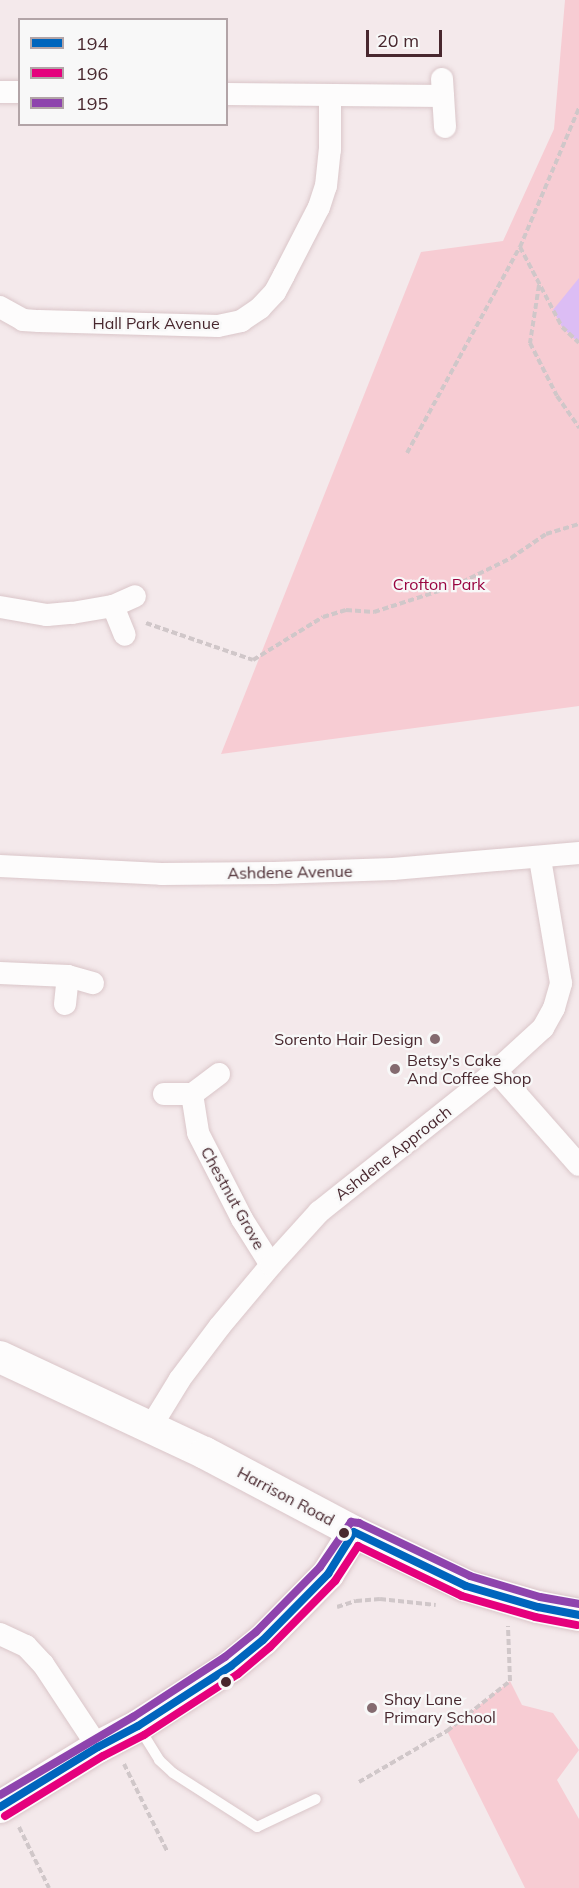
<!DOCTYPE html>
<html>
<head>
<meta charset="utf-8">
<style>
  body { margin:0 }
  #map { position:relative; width:579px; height:1888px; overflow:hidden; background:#f4e9eb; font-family:Mulish,sans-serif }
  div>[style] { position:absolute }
  .green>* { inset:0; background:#f7ccd3 }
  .water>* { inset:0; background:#dcbdf4 }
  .path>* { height:4px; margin-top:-2px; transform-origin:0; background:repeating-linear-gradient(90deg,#d0c7c9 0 6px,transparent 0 9px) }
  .roads { filter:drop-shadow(0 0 2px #dac6c9) drop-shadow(0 0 2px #dac6c9) }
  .lane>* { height:10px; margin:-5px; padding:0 5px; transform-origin:5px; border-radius:5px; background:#fdfcfc }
  .street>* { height:22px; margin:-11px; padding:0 11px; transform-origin:11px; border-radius:11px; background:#fdfcfc }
  .secondary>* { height:32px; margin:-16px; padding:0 16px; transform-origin:16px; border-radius:16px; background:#fdfcfc }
  .bus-1>* { height:8px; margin:-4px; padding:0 4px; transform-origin:4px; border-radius:4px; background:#0065bd }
  .bus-2>* { height:8px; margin:-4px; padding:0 4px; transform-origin:4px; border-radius:4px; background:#e5007d }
  .bus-3>* { height:8px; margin:-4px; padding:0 4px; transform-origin:4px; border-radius:4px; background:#8e44ad }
  .dots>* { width:16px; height:16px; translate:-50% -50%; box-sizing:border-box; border:3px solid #f8f8f8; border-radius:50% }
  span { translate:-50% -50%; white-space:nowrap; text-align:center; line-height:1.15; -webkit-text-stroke:4.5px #f8f8f8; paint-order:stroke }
  .street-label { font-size:16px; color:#48272e }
  .park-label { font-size:16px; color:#990440 }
  .poi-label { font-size:16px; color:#48272e }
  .right { translate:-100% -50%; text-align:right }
  .left { translate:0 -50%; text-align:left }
  .legend { position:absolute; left:18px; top:18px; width:210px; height:108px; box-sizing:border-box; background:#f8f8f8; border:2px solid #b2a4a7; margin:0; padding:8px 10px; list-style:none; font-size:18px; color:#48272e }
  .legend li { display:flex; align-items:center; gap:12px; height:30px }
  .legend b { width:30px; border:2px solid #b2a4a7 }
  .scale { position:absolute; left:366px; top:30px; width:76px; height:27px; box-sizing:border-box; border:3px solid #48272e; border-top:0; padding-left:8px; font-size:18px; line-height:21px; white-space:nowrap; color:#48272e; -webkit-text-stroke:4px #f8f8f8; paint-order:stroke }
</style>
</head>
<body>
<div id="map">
  <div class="green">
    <div style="clip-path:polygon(565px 0,579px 0,579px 706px,221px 754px,421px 252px,503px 241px,554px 129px)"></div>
    <div style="clip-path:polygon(510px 1681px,522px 1705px,553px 1713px,579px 1750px,557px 1780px,579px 1819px,579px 1888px,525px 1888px,447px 1731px)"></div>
  </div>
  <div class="water">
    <div style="clip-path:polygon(579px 278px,579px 343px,562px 327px,553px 310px)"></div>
  </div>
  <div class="path">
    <div style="left:520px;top:247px;width:90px;rotate:62.3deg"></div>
    <div style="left:562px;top:327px;width:23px;rotate:43deg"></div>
    <div style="left:539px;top:285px;width:59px;rotate:98.8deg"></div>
    <div style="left:530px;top:343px;width:59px;rotate:63deg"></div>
    <div style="left:557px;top:396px;width:39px;rotate:55deg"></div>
    <div style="left:407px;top:453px;width:235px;rotate:-61.3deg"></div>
    <div style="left:520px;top:247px;width:151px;rotate:-67deg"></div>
    <div style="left:146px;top:623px;width:113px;rotate:19.1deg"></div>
    <div style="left:253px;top:660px;width:82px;rotate:-31.6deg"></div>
    <div style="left:323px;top:617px;width:24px;rotate:-17deg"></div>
    <div style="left:346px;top:610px;width:28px;rotate:4deg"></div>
    <div style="left:374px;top:612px;width:84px;rotate:-18deg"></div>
    <div style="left:454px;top:586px;width:64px;rotate:-26.2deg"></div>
    <div style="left:511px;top:558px;width:42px;rotate:-34.4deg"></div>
    <div style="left:546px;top:534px;width:34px;rotate:-17deg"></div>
    <div style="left:337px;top:1607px;width:20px;rotate:-18deg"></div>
    <div style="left:356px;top:1601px;width:24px;rotate:-5deg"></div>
    <div style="left:380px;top:1599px;width:56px;rotate:6.1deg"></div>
    <div style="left:124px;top:1764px;width:97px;rotate:63.7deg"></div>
    <div style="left:359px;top:1782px;width:102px;rotate:-30.1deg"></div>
    <div style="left:447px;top:1731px;width:80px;rotate:-38.4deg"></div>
    <div style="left:510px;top:1681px;width:55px;rotate:-92.1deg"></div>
    <div style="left:19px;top:1827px;width:68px;rotate:63.8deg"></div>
  </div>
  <div class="roads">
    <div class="lane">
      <div style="left:140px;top:1729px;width:36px;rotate:58deg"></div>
      <div style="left:159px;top:1760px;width:19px;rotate:43deg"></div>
      <div style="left:173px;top:1773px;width:100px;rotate:32.7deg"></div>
      <div style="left:257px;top:1827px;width:65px;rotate:-25.4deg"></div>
    </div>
    <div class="street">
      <div style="left:442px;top:79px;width:48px;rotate:86.4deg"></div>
      <div style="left:0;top:92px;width:20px"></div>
      <div style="left:226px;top:94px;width:217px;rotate:0.5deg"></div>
      <div style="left:0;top:307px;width:26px;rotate:29deg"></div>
      <div style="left:23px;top:320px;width:16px;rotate:4deg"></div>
      <div style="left:39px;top:321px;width:179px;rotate:1.6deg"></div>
      <div style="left:218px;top:326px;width:24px;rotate:-12deg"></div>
      <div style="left:241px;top:321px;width:23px;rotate:-34deg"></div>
      <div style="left:260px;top:308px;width:22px;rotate:-47deg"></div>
      <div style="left:275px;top:292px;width:19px;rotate:-62deg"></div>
      <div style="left:284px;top:275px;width:76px;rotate:-62.8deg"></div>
      <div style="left:319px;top:207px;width:22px;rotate:-72deg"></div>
      <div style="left:326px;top:186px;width:36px;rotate:-84deg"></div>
      <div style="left:330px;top:150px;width:55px;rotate:-90deg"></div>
      <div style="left:113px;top:606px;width:31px;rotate:68deg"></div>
      <div style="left:0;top:607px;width:48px;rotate:9.7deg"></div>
      <div style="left:47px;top:615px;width:25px;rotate:-5deg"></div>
      <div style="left:72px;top:613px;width:42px;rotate:-9.7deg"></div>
      <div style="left:113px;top:606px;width:24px;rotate:-24deg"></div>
      <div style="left:0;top:866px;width:161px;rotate:2.8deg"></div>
      <div style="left:161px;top:874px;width:113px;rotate:-0.5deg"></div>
      <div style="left:274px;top:873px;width:119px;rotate:-1.9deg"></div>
      <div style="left:393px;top:869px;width:187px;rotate:-4.9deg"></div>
      <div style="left:0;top:973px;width:68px;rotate:2.5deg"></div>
      <div style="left:68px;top:976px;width:26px;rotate:16deg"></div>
      <div style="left:65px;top:1004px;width:28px;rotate:-84deg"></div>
      <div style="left:496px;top:1071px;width:125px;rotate:48.6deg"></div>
      <div style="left:219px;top:1074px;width:34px;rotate:143deg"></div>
      <div style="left:192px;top:1094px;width:39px;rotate:81deg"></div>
      <div style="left:198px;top:1133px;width:97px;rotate:62.9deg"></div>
      <div style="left:242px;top:1219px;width:54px;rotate:57.8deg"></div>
      <div style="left:164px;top:1094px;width:28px"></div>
      <div style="left:150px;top:1428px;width:57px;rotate:-58.5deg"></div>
      <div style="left:180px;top:1379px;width:66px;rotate:-53deg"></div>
      <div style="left:220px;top:1326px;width:80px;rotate:-50.1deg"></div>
      <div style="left:271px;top:1265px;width:72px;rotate:-47.8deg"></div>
      <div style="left:319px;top:1212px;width:226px;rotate:-38.5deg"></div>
      <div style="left:496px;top:1071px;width:64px;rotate:-42.5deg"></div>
      <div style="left:543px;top:1028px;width:23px;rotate:-61deg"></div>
      <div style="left:554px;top:1008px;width:26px;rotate:-74deg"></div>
      <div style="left:561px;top:983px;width:126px;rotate:-99.6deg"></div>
      <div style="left:0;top:1634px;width:29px;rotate:25deg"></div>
      <div style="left:26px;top:1646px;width:25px;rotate:47deg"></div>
      <div style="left:43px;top:1664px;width:100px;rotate:56.5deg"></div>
    </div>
    <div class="secondary">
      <div style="left:0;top:1357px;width:226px;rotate:25.1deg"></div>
      <div style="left:205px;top:1453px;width:169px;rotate:27.9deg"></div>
      <div style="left:354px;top:1532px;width:124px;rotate:25.7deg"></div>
      <div style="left:466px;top:1586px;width:75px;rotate:16.3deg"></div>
      <div style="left:538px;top:1607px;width:42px;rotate:11deg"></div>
      <div style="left:0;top:1807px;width:115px;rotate:-31.5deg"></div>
      <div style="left:98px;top:1747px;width:45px;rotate:-27.7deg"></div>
      <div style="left:138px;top:1726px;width:111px;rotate:-32.8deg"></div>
      <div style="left:231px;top:1666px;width:41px;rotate:-39.1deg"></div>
      <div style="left:263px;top:1640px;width:93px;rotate:-45.4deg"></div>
      <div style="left:328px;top:1574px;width:49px;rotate:-58.2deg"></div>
    </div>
  </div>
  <div class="bus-1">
    <div style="left:0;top:1807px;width:115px;rotate:-31.5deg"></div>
    <div style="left:98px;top:1747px;width:45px;rotate:-27.7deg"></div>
    <div style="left:138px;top:1726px;width:111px;rotate:-32.8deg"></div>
    <div style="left:231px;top:1666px;width:41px;rotate:-39.1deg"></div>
    <div style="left:263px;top:1640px;width:93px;rotate:-45.4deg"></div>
    <div style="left:328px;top:1574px;width:49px;rotate:-58.2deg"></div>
    <div style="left:354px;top:1532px;width:124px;rotate:25.7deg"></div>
    <div style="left:466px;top:1586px;width:75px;rotate:16.3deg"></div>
    <div style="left:538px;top:1607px;width:42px;rotate:11deg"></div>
  </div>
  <div class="bus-2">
    <div style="left:5px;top:1816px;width:115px;rotate:-31.5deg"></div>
    <div style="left:103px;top:1756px;width:46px;rotate:-27.1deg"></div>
    <div style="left:144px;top:1735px;width:112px;rotate:-33deg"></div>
    <div style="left:238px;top:1674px;width:42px;rotate:-40.2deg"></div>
    <div style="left:270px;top:1647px;width:93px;rotate:-45.4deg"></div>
    <div style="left:335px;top:1581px;width:42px;rotate:-56.7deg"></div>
    <div style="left:358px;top:1546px;width:115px;rotate:25.7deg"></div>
    <div style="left:462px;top:1596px;width:76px;rotate:16deg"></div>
    <div style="left:535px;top:1617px;width:43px;rotate:10.8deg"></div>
  </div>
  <div class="bus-3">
    <div style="left:0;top:1795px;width:154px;rotate:-30.4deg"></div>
    <div style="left:133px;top:1717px;width:110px;rotate:-33.1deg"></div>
    <div style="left:225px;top:1657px;width:40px;rotate:-39deg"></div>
    <div style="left:256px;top:1632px;width:91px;rotate:-45.4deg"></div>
    <div style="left:320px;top:1567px;width:55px;rotate:-55.4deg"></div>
    <div style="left:351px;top:1522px;width:8px;rotate:7deg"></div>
    <div style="left:359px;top:1523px;width:123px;rotate:25.5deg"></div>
    <div style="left:470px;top:1576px;width:73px;rotate:16.7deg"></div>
    <div style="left:540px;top:1597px;width:40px;rotate:10deg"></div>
  </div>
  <div class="dots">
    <div style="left:435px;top:1039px;background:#846b70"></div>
    <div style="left:395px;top:1069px;background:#846b70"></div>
    <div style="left:344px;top:1533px;background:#48272e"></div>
    <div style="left:226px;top:1682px;background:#48272e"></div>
    <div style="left:372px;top:1708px;background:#846b70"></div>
  </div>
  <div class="street-label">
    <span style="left:156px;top:323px">Hall Park Avenue</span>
    <span style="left:290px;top:872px;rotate:-1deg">Ashdene Avenue</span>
    <span style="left:393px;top:1153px;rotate:-38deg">Ashdene Approach</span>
    <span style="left:233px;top:1198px;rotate:61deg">Chestnut Grove</span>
    <span style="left:286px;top:1496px;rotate:28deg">Harrison Road</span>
  </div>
  <div class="park-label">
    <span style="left:439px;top:584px">Crofton Park</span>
  </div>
  <div class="poi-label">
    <span class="right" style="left:423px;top:1039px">Sorento Hair Design</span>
    <span class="left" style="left:407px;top:1069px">Betsy's Cake<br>And Coffee Shop</span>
    <span class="left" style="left:384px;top:1708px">Shay Lane<br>Primary School</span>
  </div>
  <ul class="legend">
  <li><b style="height:8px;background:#0065bd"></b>194</li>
  <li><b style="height:8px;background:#e5007d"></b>196</li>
  <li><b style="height:8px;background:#8e44ad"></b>195</li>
  </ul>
  <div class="scale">20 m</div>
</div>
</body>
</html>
